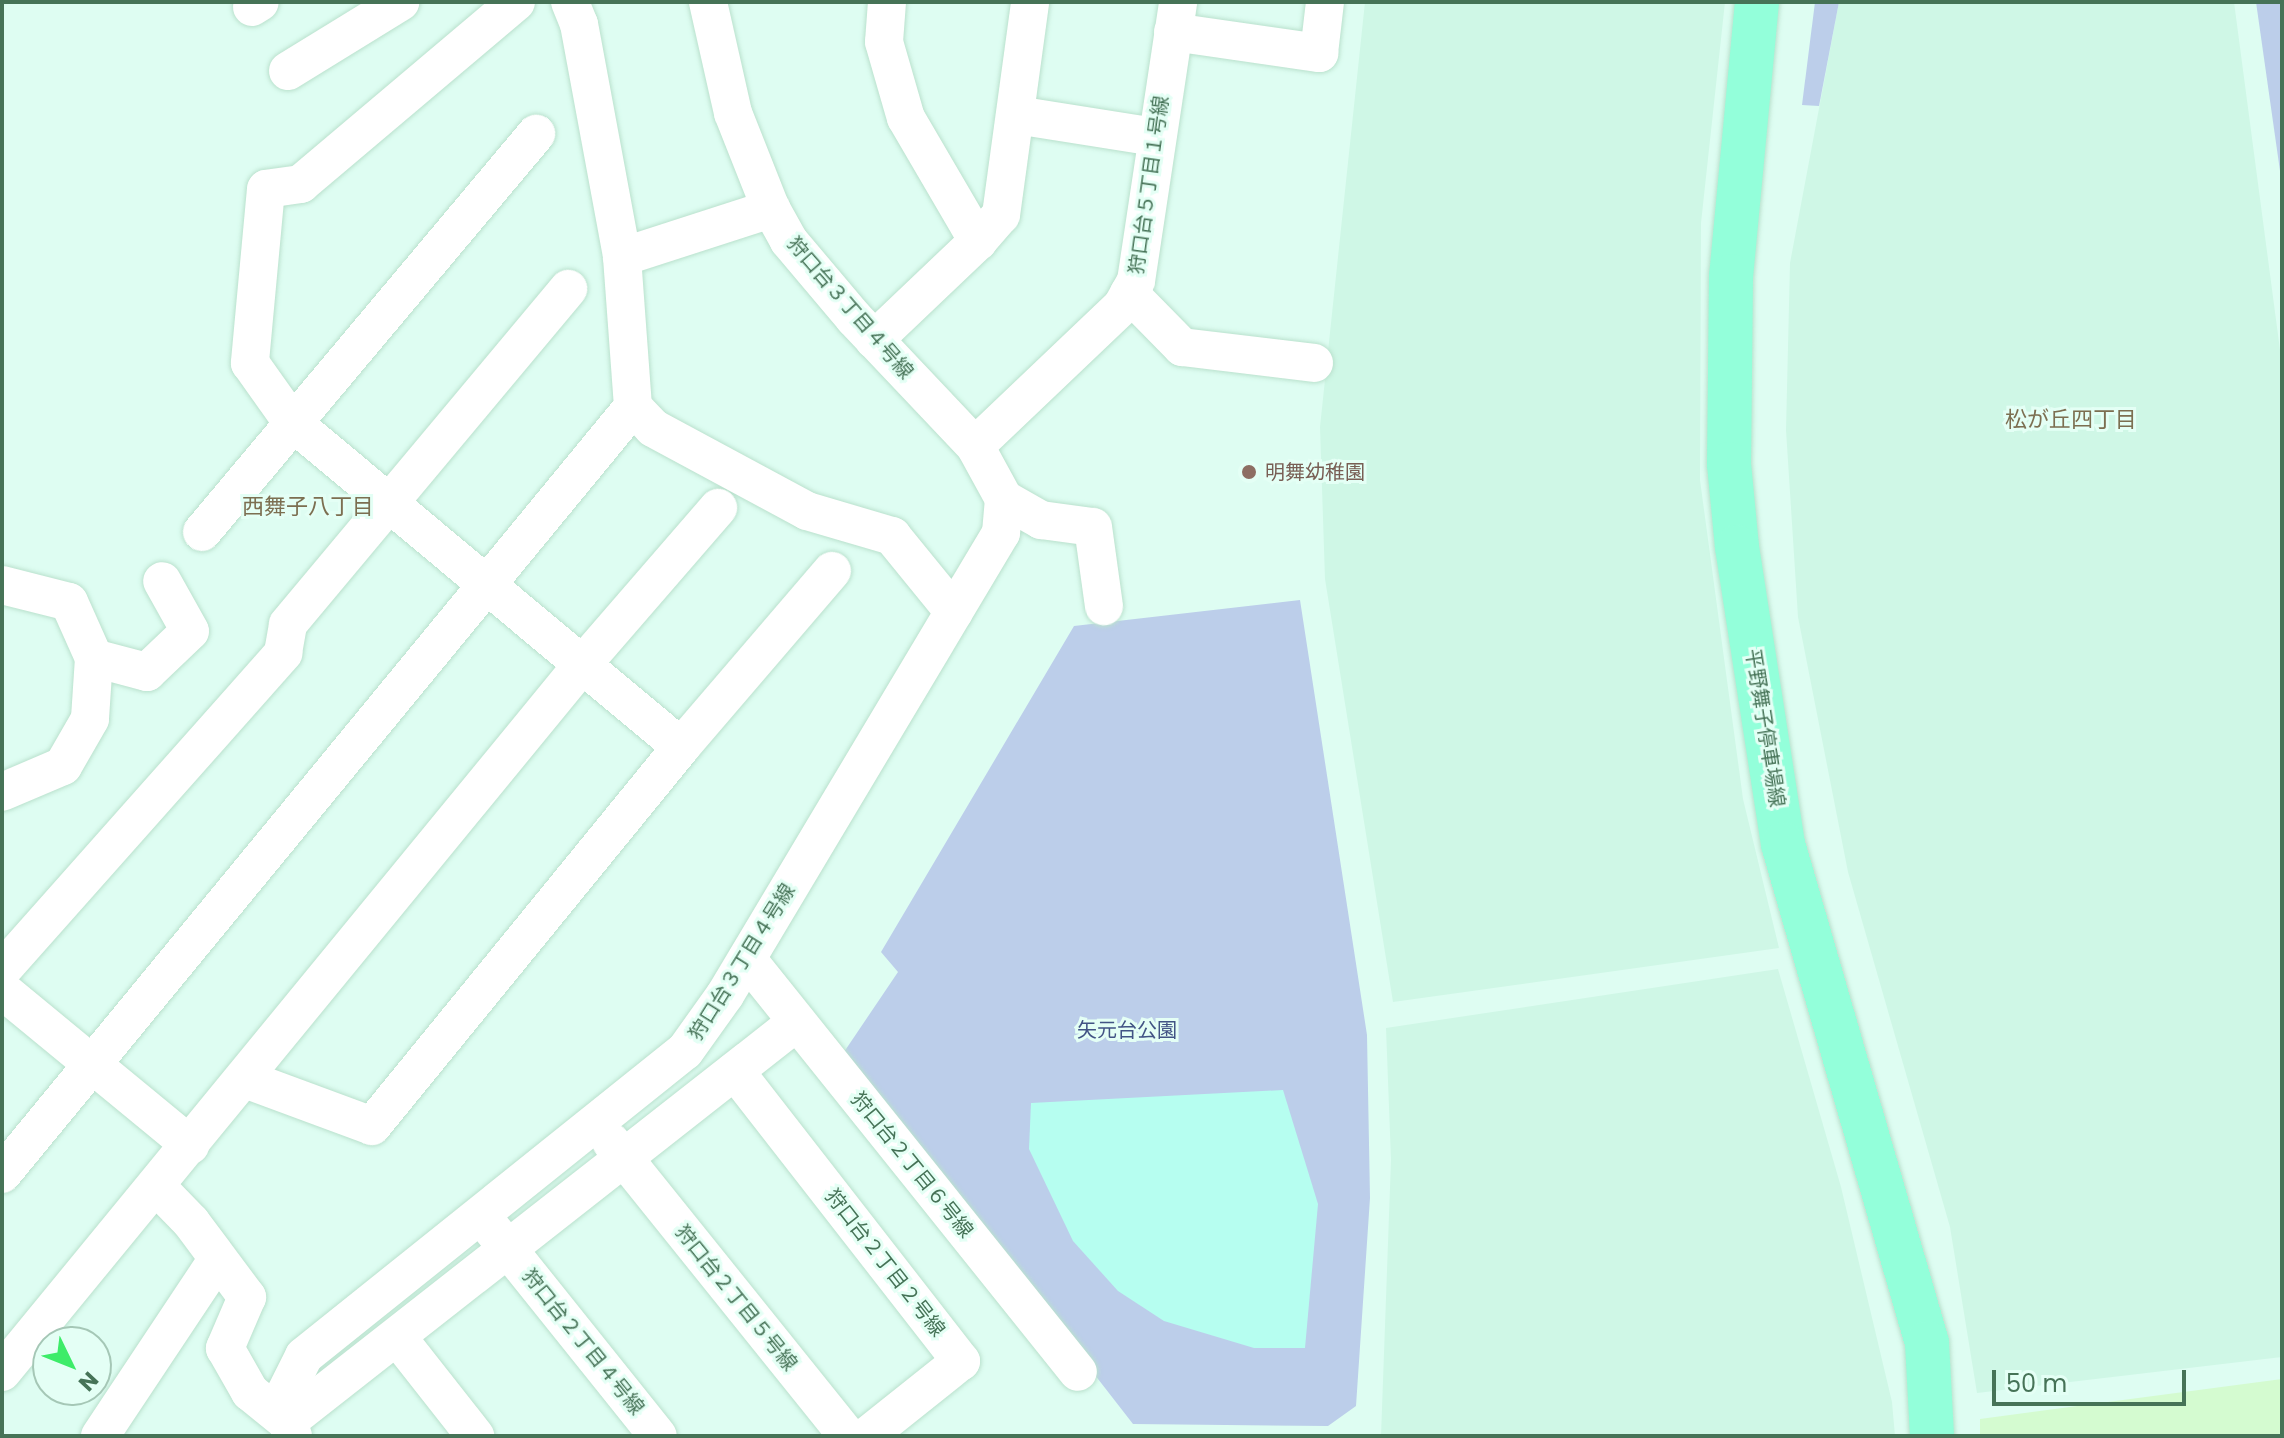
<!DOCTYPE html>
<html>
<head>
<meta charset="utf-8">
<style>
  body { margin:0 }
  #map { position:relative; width:2284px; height:1438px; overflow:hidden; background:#defdf2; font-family:Poppins,"Noto Sans JP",sans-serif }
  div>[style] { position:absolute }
  .residential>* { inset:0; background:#cff7e6 }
  .medical>* { inset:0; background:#d4fbd0 }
  .green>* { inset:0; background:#bcceea }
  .sand>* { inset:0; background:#b6fef0 }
  .roads { filter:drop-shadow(0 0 2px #bae1cd) drop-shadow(0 0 2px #bae1cd) }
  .minor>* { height:38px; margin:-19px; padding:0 19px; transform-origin:19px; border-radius:19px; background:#fff }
  .major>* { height:44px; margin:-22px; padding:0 22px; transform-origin:22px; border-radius:22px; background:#93ffda }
  .dots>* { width:22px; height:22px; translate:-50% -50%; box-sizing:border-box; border:4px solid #e4fff5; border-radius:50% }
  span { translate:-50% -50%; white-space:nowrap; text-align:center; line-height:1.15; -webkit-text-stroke:6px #e4fff5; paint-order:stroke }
  .street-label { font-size:20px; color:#467357 }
  .education-label { font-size:20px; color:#785e54 }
  .left { translate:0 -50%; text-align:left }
  .park-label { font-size:20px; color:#425485 }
  .neighbourhood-label { font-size:22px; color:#7c6f51 }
  .frame { position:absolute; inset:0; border:4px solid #467357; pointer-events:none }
  .north { position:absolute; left:32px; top:1326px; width:80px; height:80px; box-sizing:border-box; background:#e4fff5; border:2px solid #a5c7b6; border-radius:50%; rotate:133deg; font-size:22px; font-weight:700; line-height:32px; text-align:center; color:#467357 }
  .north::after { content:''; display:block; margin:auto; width:28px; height:36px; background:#3dec69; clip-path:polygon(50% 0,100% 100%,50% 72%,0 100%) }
  .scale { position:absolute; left:1992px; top:1370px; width:194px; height:36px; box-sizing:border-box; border:4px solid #467357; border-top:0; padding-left:10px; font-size:24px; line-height:28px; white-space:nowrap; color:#467357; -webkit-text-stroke:6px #e4fff5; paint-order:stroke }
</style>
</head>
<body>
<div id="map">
  <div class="residential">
    <div style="clip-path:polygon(1365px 2px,1725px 2px,1701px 223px,1700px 480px,1743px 799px,1779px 948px,1393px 1002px,1325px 579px,1320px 427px)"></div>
    <div style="clip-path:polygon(1839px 2px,2234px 2px,2282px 365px,2282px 1357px,1977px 1393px,1950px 1227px,1848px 872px,1798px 617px,1786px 430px,1790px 263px)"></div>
    <div style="clip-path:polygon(1778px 969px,1841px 1187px,1892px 1402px,1895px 1436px,1381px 1436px,1391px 1160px,1386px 1028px)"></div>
  </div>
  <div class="medical">
    <div style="clip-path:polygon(2282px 1379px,2282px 1436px,1980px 1436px,1980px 1419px)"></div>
  </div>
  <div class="green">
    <div style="clip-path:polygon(1815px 2px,1839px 2px,1819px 106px,1802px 105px)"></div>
    <div style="clip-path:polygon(2256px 2px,2282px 2px,2282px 178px,2281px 178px)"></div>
    <div style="clip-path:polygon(1300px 600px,1367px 1035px,1370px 1198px,1356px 1406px,1328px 1426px,1133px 1424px,844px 1052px,898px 972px,881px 952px,1074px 626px)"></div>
  </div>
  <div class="sand">
    <div style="clip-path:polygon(1283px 1090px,1318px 1204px,1305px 1348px,1254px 1348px,1164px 1321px,1118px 1291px,1073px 1241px,1029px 1149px,1031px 1103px)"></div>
  </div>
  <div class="roads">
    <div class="minor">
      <div style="left:516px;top:2px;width:282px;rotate:139.8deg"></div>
      <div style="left:301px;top:184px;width:35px;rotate:172deg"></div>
      <div style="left:266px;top:189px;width:175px;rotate:95.3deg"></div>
      <div style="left:250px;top:363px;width:72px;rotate:54.6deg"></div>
      <div style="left:292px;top:422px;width:507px;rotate:39.88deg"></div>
      <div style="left:570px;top:2px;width:24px;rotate:68deg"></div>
      <div style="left:579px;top:24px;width:237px;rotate:79.5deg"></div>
      <div style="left:622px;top:257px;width:150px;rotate:85.8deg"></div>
      <div style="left:633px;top:407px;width:29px;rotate:46deg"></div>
      <div style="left:653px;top:428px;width:175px;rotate:28.3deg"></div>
      <div style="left:807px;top:511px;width:89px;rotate:16.4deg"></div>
      <div style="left:892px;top:536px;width:98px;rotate:50.8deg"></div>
      <div style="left:887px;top:2px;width:40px;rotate:94.3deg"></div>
      <div style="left:884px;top:42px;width:79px;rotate:73.9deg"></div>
      <div style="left:906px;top:118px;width:143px;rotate:59.7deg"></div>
      <div style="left:252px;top:7px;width:9px;rotate:-32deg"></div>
      <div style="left:1173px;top:32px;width:148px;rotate:8.2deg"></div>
      <div style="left:1319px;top:53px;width:51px;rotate:-83.3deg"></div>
      <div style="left:288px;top:71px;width:132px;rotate:-31.6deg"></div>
      <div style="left:1016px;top:115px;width:141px;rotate:9deg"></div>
      <div style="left:622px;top:257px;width:157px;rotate:-17.9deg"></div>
      <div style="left:1129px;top:293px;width:76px;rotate:45.5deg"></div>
      <div style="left:1182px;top:347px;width:133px;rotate:6.9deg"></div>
      <div style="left:874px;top:340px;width:144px;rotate:-43.6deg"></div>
      <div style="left:978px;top:241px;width:35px;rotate:-49deg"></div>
      <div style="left:1001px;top:215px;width:215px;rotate:-82.2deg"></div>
      <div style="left:975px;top:446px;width:203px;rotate:-43.6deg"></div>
      <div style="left:1122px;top:306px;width:29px;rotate:-61deg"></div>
      <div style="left:1136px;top:281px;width:282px;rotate:-81.4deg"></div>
      <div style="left:1004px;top:499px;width:43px;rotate:29.6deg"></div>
      <div style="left:1041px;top:520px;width:52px;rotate:7.7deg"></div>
      <div style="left:1093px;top:527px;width:80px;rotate:82.1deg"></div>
      <div style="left:202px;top:532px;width:520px;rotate:-50deg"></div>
      <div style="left:2px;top:585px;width:69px;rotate:14.2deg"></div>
      <div style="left:69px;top:602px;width:61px;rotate:65.9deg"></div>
      <div style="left:94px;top:658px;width:61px;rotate:93.8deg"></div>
      <div style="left:90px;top:719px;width:54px;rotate:119.9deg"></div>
      <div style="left:63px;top:766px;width:66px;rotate:156.9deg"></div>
      <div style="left:94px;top:658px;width:55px;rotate:14.8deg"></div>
      <div style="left:147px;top:672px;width:59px;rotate:-43.6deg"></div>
      <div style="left:190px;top:631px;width:57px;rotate:-119.2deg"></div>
      <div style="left:747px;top:959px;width:529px;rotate:51.29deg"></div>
      <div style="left:2px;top:970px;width:424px;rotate:-48.4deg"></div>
      <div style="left:283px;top:653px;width:29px;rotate:-80deg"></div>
      <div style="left:288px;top:624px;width:437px;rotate:-50.1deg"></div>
      <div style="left:2px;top:990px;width:244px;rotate:39.5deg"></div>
      <div style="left:735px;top:1071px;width:368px;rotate:52.1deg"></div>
      <div style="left:961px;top:1361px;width:120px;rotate:141.4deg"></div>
      <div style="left:245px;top:1079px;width:135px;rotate:20.3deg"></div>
      <div style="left:372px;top:1126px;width:489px;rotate:-50.8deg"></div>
      <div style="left:681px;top:747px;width:232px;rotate:-49.4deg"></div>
      <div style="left:611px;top:1142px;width:377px;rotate:51.2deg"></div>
      <div style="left:2px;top:1174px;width:993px;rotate:-50.56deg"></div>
      <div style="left:157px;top:1187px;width:49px;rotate:45.8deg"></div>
      <div style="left:191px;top:1222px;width:94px;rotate:53.3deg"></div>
      <div style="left:247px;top:1297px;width:56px;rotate:113.3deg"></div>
      <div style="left:225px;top:1348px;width:51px;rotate:60.4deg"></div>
      <div style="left:250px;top:1392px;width:48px;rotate:39deg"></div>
      <div style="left:287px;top:1422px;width:648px;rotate:-38.11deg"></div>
      <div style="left:492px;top:1229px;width:265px;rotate:51.3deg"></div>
      <div style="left:398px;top:1338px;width:125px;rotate:51.8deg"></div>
      <div style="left:2px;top:1372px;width:914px;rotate:-50.64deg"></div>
      <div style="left:582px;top:665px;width:208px;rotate:-49.1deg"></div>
      <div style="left:100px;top:1436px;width:211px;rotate:-56.4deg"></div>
      <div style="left:293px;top:1436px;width:15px;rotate:-113deg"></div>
      <div style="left:287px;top:1422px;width:28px;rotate:-94deg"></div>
      <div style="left:285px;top:1394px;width:42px;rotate:-63.4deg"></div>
      <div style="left:304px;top:1356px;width:488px;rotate:-38.7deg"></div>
      <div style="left:685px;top:1051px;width:69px;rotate:-54.5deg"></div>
      <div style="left:725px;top:995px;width:538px;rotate:-59.15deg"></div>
      <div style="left:1001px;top:533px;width:34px;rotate:-85deg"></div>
      <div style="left:1004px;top:499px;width:60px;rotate:-118.7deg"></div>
      <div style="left:975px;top:446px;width:176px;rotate:-133.4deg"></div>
      <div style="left:854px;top:318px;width:101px;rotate:-130.2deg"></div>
      <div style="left:789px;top:241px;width:37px;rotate:-119deg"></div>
      <div style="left:771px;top:209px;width:103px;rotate:-111.6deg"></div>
      <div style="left:733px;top:113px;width:114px;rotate:-102.7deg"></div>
    </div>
    <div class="major">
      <div style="left:1757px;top:2px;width:275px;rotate:95.4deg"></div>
      <div style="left:1731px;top:276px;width:188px;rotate:90.6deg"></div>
      <div style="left:1729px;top:464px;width:83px;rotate:84.5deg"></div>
      <div style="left:1737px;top:547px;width:301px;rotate:81.2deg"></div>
      <div style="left:1783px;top:844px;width:519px;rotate:73.9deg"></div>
      <div style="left:1927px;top:1343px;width:93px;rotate:86.9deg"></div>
    </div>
  </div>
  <div class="dots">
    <div style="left:1249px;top:472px;background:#8d6e63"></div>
  </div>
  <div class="street-label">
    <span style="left:1149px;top:185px;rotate:-82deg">狩口台５丁目１号線</span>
    <span style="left:850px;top:308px;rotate:49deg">狩口台３丁目４号線</span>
    <span style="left:1765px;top:728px;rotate:81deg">平野舞子停車場線</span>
    <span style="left:742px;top:962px;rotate:-58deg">狩口台３丁目４号線</span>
    <span style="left:912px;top:1165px;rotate:51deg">狩口台２丁目６号線</span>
    <span style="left:885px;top:1263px;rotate:52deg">狩口台２丁目２号線</span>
    <span style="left:736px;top:1298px;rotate:51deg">狩口台２丁目５号線</span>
    <span style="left:583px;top:1342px;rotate:51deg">狩口台２丁目４号線</span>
  </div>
  <div class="education-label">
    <span class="left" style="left:1265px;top:472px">明舞幼稚園</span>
  </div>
  <div class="park-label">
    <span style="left:1127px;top:1030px">矢元台公園</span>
  </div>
  <div class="neighbourhood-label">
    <span style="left:2071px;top:420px">松が丘四丁目</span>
    <span style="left:308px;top:507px">西舞子八丁目</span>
  </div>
  <div class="frame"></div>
  <div class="north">N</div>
  <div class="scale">50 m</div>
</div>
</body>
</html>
